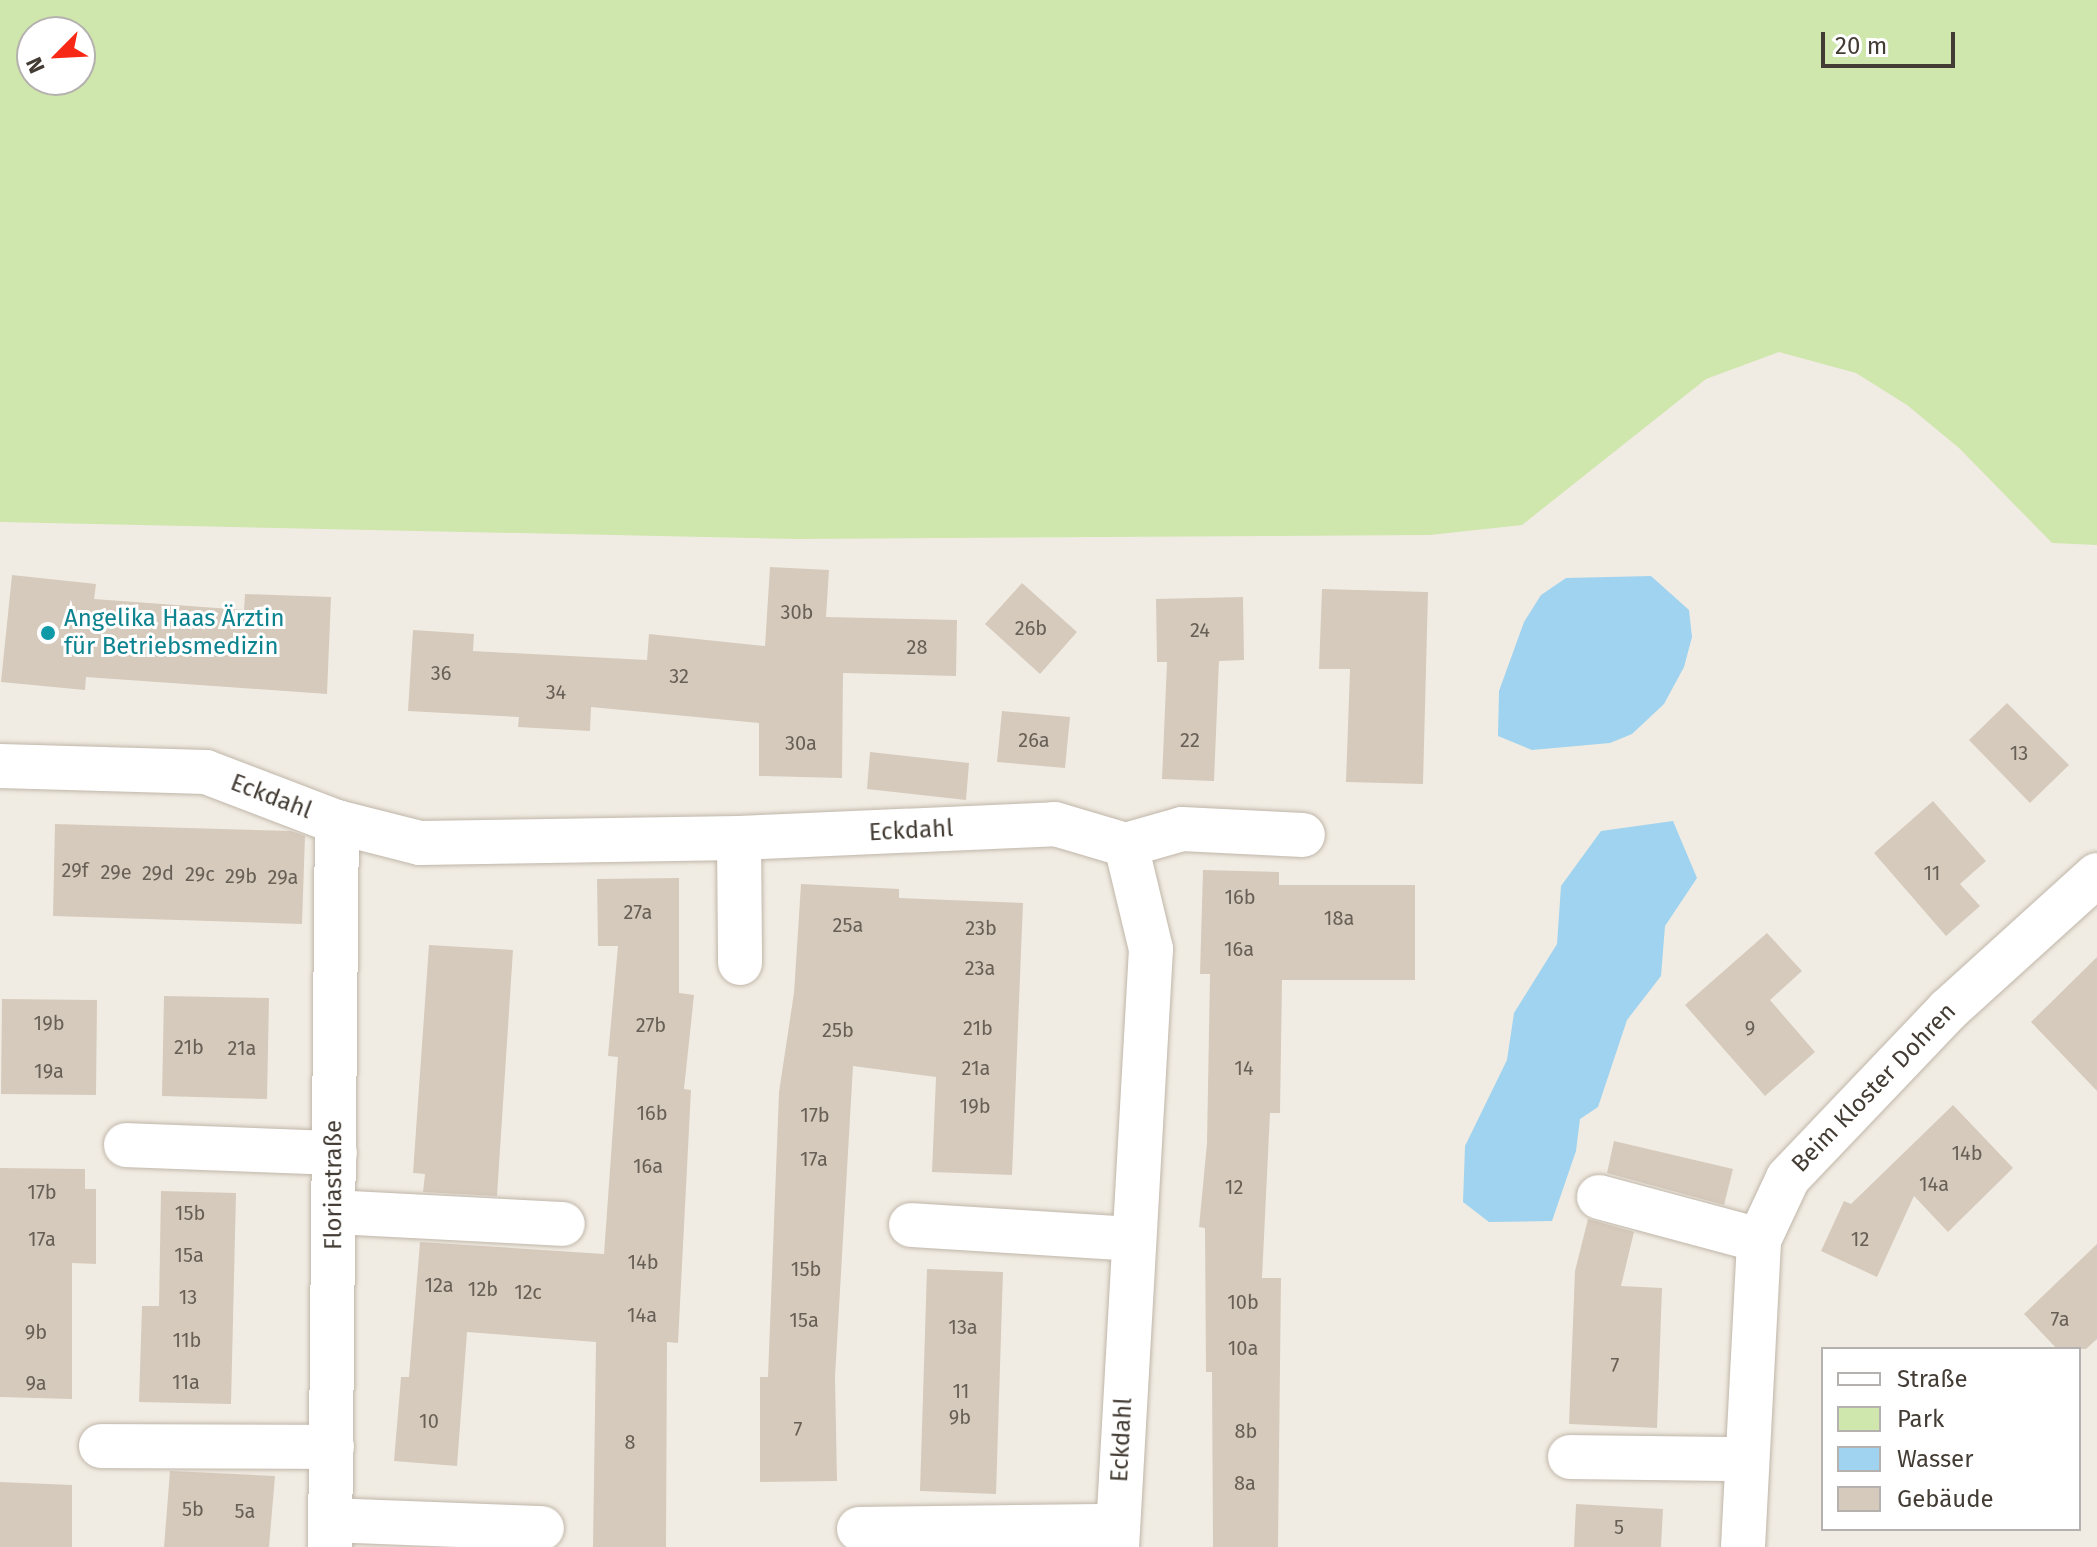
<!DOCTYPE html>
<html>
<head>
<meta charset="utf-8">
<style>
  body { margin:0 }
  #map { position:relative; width:2097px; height:1547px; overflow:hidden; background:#f1ece3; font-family:"Fira Sans",sans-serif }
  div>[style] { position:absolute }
  .green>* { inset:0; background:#cfe6ac }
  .water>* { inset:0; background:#9fd3ef }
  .building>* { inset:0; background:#d6cabc }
  .roads { filter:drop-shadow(0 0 2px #c0b6a9) drop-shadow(0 0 2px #c0b6a9) }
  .minor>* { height:44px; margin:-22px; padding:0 22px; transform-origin:22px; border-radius:22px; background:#fff }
  .dots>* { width:22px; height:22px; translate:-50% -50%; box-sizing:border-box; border:4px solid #fff; border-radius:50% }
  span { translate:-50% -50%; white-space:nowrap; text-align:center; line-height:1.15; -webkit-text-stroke:6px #fff; paint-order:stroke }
  .number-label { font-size:20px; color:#686056 }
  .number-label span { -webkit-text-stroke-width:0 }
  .culture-label { font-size:24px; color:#0d838f }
  .left { translate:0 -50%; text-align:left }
  .street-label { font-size:24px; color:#433c34 }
  .legend { position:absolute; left:1821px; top:1347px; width:260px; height:184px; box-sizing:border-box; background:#fff; border:2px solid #b4b1ae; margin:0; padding:10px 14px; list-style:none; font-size:24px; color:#433c34 }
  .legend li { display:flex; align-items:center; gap:16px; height:40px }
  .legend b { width:40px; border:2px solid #b4b1ae }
  .north { position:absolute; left:16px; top:16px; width:80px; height:80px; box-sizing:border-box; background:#fff; border:2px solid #b4b1ae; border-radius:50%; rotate:246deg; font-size:22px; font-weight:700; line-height:32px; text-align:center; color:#433c34 }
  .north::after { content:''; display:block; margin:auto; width:28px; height:36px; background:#f72815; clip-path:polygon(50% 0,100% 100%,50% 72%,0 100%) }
  .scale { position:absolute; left:1821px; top:32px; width:134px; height:36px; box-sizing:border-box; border:4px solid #433c34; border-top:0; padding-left:10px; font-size:24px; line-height:28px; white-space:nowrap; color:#433c34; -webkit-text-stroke:6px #fff; paint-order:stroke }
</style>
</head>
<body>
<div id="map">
  <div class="green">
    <div style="clip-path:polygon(evenodd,0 0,2097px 0,2097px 545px,2052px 543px,1959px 448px,1907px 405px,1856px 373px,1779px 352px,1706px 379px,1522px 525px,1430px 535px,796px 539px,0 522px,0 0,32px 32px,80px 32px,80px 80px,32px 80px,32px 32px)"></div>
  </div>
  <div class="water">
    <div style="clip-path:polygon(1651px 576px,1689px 610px,1692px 637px,1684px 667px,1664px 704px,1632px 734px,1610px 743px,1532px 750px,1498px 736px,1499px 691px,1524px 622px,1541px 595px,1566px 578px)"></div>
    <div style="clip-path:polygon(1673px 821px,1697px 878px,1665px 926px,1661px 976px,1627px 1020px,1598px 1107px,1580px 1119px,1576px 1151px,1552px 1221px,1489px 1222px,1463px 1202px,1465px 1146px,1507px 1060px,1514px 1013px,1557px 944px,1561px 886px,1601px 831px)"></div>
  </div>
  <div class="building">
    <div style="clip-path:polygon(770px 567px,829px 570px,826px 617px,957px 620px,956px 676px,843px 673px,842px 778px,759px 776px,759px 723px,591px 707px,590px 731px,518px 727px,519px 717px,408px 711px,413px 630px,474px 634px,473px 651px,647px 660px,649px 634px,765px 646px)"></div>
    <div style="clip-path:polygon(12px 575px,96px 584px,94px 599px,244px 610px,245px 594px,331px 597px,327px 694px,86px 677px,85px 690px,1px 682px)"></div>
    <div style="clip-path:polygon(1022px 583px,1077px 632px,1040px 674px,985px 624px)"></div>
    <div style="clip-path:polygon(1322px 589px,1428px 592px,1423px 784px,1346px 782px,1350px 669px,1319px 669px)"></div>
    <div style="clip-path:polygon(1243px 597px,1244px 660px,1219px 661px,1214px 781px,1162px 779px,1167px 662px,1157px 662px,1156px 599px)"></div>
    <div style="clip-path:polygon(2007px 703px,2069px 765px,2030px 803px,1969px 740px)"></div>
    <div style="clip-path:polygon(1002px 711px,1070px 717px,1065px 768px,997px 762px)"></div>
    <div style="clip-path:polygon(870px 752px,969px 763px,966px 800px,867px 789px)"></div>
    <div style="clip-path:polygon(1933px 801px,1986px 861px,1960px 884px,1980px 906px,1946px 936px,1874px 853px)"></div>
    <div style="clip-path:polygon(55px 824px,291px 831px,305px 836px,302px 924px,53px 916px)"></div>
    <div style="clip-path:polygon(1203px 870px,1279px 872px,1279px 885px,1415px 885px,1415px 980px,1282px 980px,1280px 1113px,1270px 1113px,1262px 1278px,1281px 1278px,1278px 1547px,1213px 1547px,1212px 1372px,1206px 1372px,1205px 1228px,1199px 1227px,1207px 1143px,1210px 974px,1200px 974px)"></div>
    <div style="clip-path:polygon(679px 878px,679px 993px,694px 995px,684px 1089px,691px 1090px,678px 1343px,667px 1342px,666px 1547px,593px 1547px,596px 1342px,467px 1332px,457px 1466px,394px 1461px,401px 1377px,409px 1377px,420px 1242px,604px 1254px,618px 1057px,608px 1056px,618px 946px,598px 946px,597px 879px)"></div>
    <div style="clip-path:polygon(801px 884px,899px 889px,899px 898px,1023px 903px,1012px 1175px,932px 1172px,936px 1077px,853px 1066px,835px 1377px,837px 1481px,760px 1482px,760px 1377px,768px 1377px,779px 1092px,794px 993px)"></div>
    <div style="clip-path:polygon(1767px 933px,1802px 971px,1770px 1000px,1815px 1052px,1765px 1096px,1685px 1005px)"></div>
    <div style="clip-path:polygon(429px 945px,513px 950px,497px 1196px,423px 1192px,425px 1174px,413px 1173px)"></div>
    <div style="clip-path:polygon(2097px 957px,2097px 1091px,2031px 1022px)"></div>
    <div style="clip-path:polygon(164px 996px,269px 998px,267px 1099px,162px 1096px)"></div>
    <div style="clip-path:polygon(2px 999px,97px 1000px,96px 1095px,1px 1094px)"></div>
    <div style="clip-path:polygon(1953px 1105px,2013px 1168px,1948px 1232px,1914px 1196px,1877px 1277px,1821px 1251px,1844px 1201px,1851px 1204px)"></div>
    <div style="clip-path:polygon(1614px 1141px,1733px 1169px,1724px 1205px,1607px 1173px)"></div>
    <div style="clip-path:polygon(0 1168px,85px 1169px,85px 1189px,96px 1189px,96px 1264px,72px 1263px,72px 1399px,0 1397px)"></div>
    <div style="clip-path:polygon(161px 1191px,236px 1193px,231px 1404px,139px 1402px,142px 1306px,159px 1306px)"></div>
    <div style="clip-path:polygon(1588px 1219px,1634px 1232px,1621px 1286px,1662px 1288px,1657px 1428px,1569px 1424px,1575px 1271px)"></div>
    <div style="clip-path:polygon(2097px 1244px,2097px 1339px,2086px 1349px,2057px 1349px,2024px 1314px)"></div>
    <div style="clip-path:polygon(927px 1269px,1003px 1272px,996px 1494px,920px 1491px)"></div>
    <div style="clip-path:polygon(170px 1471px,275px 1476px,269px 1547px,164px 1547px)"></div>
    <div style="clip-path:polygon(0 1482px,72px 1485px,72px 1547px,0 1547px)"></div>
    <div style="clip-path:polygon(1576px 1504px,1663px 1509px,1661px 1547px,1574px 1547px)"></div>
  </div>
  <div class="roads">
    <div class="minor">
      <div style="left:0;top:766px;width:206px;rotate:1.7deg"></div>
      <div style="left:206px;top:772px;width:140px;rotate:20.9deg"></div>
      <div style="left:337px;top:822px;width:86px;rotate:14.2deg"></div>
      <div style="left:420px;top:843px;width:319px;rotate:-0.9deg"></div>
      <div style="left:739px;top:838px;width:316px;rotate:-2.5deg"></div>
      <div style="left:1055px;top:824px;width:74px;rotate:16.5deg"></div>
      <div style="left:1126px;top:845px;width:107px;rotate:76.5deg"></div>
      <div style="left:1151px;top:949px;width:599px;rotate:93.25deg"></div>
      <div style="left:739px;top:838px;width:125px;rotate:89.5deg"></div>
      <div style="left:1126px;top:845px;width:58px;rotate:-15.9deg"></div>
      <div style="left:1182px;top:829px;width:121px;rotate:2.8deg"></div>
      <div style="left:126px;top:1145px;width:209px;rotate:2.2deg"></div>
      <div style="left:1599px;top:1197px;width:166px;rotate:15deg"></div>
      <div style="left:334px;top:1212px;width:229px;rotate:3deg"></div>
      <div style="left:911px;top:1225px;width:223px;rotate:3.6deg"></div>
      <div style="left:101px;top:1446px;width:231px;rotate:0.2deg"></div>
      <div style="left:1570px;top:1457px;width:176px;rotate:0.7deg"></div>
      <div style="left:331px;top:1520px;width:211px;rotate:2.2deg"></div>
      <div style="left:859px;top:1529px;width:258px;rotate:-0.7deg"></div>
      <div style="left:330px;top:1547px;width:725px;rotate:-89.45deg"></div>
      <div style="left:1743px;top:1547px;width:307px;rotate:-87deg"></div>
      <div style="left:1759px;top:1240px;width:68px;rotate:-64.9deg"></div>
      <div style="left:1788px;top:1178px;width:232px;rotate:-46.4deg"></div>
      <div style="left:1948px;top:1010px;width:201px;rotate:-42.2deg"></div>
    </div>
  </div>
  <div class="dots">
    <div style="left:48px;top:633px;background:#0f9aa8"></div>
  </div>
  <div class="number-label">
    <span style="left:797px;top:612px">30b</span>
    <span style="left:1031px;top:628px">26b</span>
    <span style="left:1200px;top:630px">24</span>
    <span style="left:917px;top:647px">28</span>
    <span style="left:441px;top:673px">36</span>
    <span style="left:679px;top:676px">32</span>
    <span style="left:556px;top:692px">34</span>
    <span style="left:1034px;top:740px">26a</span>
    <span style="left:1190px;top:740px">22</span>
    <span style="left:801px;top:743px">30a</span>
    <span style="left:2019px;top:753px">13</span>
    <span style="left:75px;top:870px">29f</span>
    <span style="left:116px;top:872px">29e</span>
    <span style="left:158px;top:873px">29d</span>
    <span style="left:1932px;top:873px">11</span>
    <span style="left:200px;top:874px">29c</span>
    <span style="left:241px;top:876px">29b</span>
    <span style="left:283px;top:877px">29a</span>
    <span style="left:1240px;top:897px">16b</span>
    <span style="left:638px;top:912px">27a</span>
    <span style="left:1339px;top:918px">18a</span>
    <span style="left:848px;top:925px">25a</span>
    <span style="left:981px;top:928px">23b</span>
    <span style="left:1239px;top:949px">16a</span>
    <span style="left:980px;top:968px">23a</span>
    <span style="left:49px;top:1023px">19b</span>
    <span style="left:651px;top:1025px">27b</span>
    <span style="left:978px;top:1028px">21b</span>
    <span style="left:1750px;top:1028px">9</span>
    <span style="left:838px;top:1030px">25b</span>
    <span style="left:189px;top:1047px">21b</span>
    <span style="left:242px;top:1048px">21a</span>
    <span style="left:976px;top:1068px">21a</span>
    <span style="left:1244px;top:1068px">14</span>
    <span style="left:49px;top:1071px">19a</span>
    <span style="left:975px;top:1106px">19b</span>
    <span style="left:652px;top:1113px">16b</span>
    <span style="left:815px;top:1115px">17b</span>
    <span style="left:1967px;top:1153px">14b</span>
    <span style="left:814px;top:1159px">17a</span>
    <span style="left:648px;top:1166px">16a</span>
    <span style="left:1934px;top:1184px">14a</span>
    <span style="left:1234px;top:1187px">12</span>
    <span style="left:42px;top:1192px">17b</span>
    <span style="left:190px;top:1213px">15b</span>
    <span style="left:42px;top:1239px">17a</span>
    <span style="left:1860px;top:1239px">12</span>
    <span style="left:189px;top:1255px">15a</span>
    <span style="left:643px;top:1262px">14b</span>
    <span style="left:806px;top:1269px">15b</span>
    <span style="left:439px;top:1285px">12a</span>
    <span style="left:483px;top:1289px">12b</span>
    <span style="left:528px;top:1292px">12c</span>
    <span style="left:188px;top:1297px">13</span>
    <span style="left:1243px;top:1302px">10b</span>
    <span style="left:642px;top:1315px">14a</span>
    <span style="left:2060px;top:1319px">7a</span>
    <span style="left:804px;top:1320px">15a</span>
    <span style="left:963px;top:1327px">13a</span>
    <span style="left:36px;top:1332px">9b</span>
    <span style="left:187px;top:1340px">11b</span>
    <span style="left:1243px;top:1348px">10a</span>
    <span style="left:1615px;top:1365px">7</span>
    <span style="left:186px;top:1382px">11a</span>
    <span style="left:36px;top:1383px">9a</span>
    <span style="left:961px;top:1391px">11</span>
    <span style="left:960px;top:1417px">9b</span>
    <span style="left:429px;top:1421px">10</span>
    <span style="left:798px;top:1429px">7</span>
    <span style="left:1246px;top:1431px">8b</span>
    <span style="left:630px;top:1442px">8</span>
    <span style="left:1245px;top:1483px">8a</span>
    <span style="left:193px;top:1509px">5b</span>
    <span style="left:245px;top:1511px">5a</span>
    <span style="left:1619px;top:1527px">5</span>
  </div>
  <div class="culture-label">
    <span class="left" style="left:64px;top:633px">Angelika Haas Ärztin<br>für Betriebsmedizin</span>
  </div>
  <div class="street-label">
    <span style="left:271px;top:797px;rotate:21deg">Eckdahl</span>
    <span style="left:911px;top:831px;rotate:-3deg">Eckdahl</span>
    <span style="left:1874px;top:1088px;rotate:-46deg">Beim Kloster Dohren</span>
    <span style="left:334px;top:1185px;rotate:-90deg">Floriastraße</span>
    <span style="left:1122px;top:1440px;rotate:-87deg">Eckdahl</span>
  </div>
  <ul class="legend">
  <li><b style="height:10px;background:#fff"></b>Straße</li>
  <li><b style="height:22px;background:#cfe6ac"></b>Park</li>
  <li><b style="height:22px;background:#9fd3ef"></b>Wasser</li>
  <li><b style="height:22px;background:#d6cabc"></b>Gebäude</li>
  </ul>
  <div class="north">N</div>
  <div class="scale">20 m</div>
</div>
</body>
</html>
